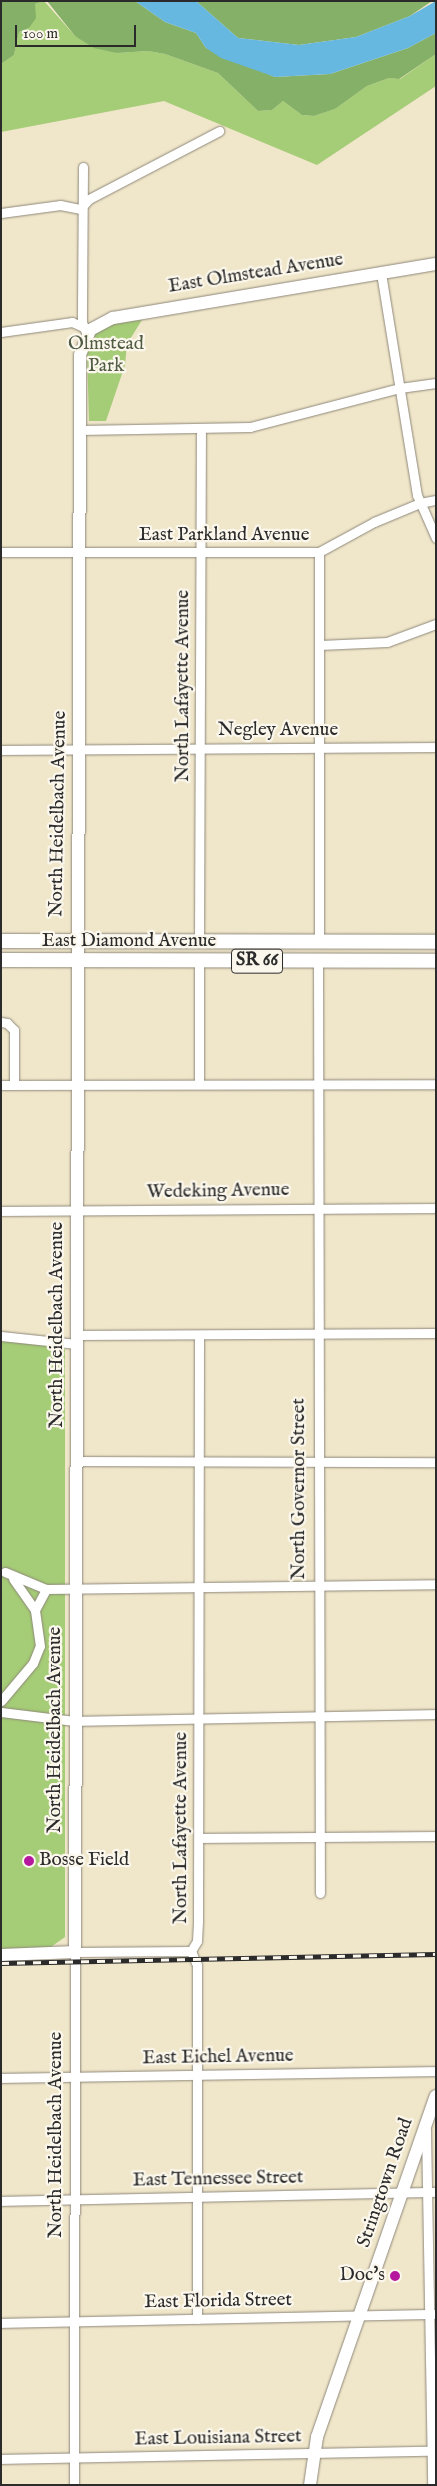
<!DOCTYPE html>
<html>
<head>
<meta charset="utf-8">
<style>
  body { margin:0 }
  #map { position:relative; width:437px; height:2486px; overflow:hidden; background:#f0e6ca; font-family:"IM FELL English",serif }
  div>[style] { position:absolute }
  .green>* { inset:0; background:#a5cc76 }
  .forest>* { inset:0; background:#84b067 }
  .water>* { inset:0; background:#66b8e1 }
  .roads { filter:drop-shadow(0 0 1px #8e887a) drop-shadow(0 0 1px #8e887a) }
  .street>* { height:9px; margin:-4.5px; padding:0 4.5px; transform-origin:4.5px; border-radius:4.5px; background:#fff }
  .secondary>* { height:12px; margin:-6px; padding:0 6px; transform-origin:6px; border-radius:6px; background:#fff }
  .primary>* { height:14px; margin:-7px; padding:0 7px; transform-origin:7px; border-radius:7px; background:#fff }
  .rail>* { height:4.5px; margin-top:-2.25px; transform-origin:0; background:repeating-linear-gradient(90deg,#fbf7ec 0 8px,#2b2b2b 0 16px); box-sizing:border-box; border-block:1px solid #2b2b2b }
  .dots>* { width:14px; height:14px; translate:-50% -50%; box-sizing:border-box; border:2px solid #fbf7ec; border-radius:50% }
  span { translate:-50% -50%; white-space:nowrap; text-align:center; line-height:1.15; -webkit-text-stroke:4.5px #fbf7ec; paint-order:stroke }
  .shield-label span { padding:1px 4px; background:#fbf7ec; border:1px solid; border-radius:4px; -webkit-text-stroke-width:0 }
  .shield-label { font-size:18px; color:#2b2b2b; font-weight:700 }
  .street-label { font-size:19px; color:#2b2b2b }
  .park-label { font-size:19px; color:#505b42 }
  .poi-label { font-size:19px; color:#2b2b2b }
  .left { translate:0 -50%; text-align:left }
  .right { translate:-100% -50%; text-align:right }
  .frame { position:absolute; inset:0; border:2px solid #2b2b2b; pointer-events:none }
  .scale { position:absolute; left:15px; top:25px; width:121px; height:22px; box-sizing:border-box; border:2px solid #2b2b2b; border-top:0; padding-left:6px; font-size:15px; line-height:18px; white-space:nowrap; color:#2b2b2b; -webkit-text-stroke:4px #fbf7ec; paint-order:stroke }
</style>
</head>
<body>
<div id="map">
  <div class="green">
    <div style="clip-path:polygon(44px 1px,75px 36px,117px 53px,148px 51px,165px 54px,218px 73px,258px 111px,272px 110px,283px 101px,302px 115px,314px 116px,335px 109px,367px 86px,389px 78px,400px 79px,436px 54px,436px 86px,317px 165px,164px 101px,1px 132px,1px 64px,14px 55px,19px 32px,29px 28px,35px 4px)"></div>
    <div style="clip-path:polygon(142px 320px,127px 344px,125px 365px,106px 421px,89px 421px,87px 353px,95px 333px,115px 323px)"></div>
    <div style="clip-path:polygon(1px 1339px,65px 1348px,65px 1937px,48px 1949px,1px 1950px)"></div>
  </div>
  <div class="forest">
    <div style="clip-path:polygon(1px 1px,44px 1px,35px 4px,36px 18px,29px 28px,19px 32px,14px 55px,1px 64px)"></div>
    <div style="clip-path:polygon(47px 1px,135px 1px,165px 22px,196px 33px,206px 48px,275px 77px,330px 74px,408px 48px,436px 33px,436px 54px,399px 79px,389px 78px,367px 86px,335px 109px,314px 116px,302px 115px,283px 101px,272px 110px,258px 111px,218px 73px,165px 54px,148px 51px,117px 53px,94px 48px,75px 36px)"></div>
    <div style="clip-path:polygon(196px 1px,432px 1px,410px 16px,356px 37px,299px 45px,238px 38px)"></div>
  </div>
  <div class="water">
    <div style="clip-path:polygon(135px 1px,196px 1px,238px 38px,299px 45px,356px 37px,410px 16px,436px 1px,436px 33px,408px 48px,330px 74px,275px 77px,221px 58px,206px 48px,196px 33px,165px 22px)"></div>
  </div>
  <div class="roads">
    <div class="street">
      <div style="left:83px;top:167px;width:155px;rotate:90.4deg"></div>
      <div style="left:82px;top:322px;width:14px;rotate:69deg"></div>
      <div style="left:1px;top:213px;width:60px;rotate:-7.7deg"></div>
      <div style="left:60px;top:205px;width:20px;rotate:11deg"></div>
      <div style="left:80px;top:209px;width:13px;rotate:-48deg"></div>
      <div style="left:89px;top:199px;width:147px;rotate:-27.6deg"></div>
      <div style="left:381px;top:273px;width:225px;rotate:80.8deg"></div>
      <div style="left:417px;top:495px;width:47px;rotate:66.2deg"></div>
      <div style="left:1px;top:332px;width:72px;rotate:-8deg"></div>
      <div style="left:72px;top:322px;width:12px;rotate:24deg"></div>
      <div style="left:80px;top:430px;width:170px;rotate:-1deg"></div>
      <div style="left:250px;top:427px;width:155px;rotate:-14.6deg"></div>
      <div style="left:400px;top:388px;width:36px;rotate:-8deg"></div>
      <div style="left:1px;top:552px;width:318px"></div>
      <div style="left:319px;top:552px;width:389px;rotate:90deg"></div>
      <div style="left:319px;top:552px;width:63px;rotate:-28.6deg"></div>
      <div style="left:374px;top:522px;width:50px;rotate:-22.4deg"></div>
      <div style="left:420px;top:503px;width:16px;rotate:-11deg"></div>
      <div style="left:320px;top:645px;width:67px;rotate:-2.6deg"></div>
      <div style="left:387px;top:642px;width:52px;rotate:-20.2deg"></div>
      <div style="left:1px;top:750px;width:435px;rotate:-0.4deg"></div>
      <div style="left:199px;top:941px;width:511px;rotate:-89.78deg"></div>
      <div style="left:318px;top:961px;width:932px;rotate:89.88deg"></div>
      <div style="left:1px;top:1022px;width:6px;rotate:9deg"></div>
      <div style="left:7px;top:1023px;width:10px;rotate:45deg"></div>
      <div style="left:14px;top:1030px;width:55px;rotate:90deg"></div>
      <div style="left:199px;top:1084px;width:123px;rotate:-90deg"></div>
      <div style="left:1px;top:1085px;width:435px;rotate:-0.1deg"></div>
      <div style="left:1px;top:1211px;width:435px;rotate:-0.4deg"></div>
      <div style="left:77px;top:1335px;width:359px;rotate:-0.3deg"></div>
      <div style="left:1px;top:1336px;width:76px;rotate:6deg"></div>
      <div style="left:76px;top:1461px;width:360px;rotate:0.2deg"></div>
      <div style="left:5px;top:1572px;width:44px;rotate:22.5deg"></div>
      <div style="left:46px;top:1589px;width:390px;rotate:-0.7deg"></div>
      <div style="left:35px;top:1610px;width:24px;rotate:-62deg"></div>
      <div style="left:1px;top:1701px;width:50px;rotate:-49.9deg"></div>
      <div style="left:33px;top:1663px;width:18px;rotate:-68deg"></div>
      <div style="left:40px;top:1646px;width:36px;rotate:-98deg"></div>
      <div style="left:35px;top:1610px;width:38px;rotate:-125deg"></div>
      <div style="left:1px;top:1712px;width:74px;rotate:7deg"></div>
      <div style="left:74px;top:1721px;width:362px;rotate:-1.1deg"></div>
      <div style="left:199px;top:1838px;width:237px;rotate:-0.5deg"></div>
      <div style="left:191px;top:1951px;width:12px;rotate:-59deg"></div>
      <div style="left:197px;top:1941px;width:22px;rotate:-87deg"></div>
      <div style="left:198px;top:1919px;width:584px;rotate:-89.9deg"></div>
      <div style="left:191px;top:1951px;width:15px;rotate:67deg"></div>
      <div style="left:197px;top:1965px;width:354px;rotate:90deg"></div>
      <div style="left:1px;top:2078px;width:435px;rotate:-0.9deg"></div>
      <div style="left:426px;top:2130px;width:355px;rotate:89deg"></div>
      <div style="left:1px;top:2201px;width:435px;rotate:-1.2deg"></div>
      <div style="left:1px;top:2323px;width:435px;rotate:-1.2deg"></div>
      <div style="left:1px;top:2459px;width:435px;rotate:-1.1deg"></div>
      <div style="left:74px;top:2485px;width:533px;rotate:-89.89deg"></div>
      <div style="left:75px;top:1952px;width:116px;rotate:-0.5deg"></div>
    </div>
    <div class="secondary">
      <div style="left:1px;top:1955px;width:74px;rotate:-2.3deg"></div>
      <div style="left:75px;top:1952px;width:1597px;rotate:-89.82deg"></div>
      <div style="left:80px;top:355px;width:27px;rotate:-68deg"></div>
      <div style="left:90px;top:330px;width:26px;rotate:-28deg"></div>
      <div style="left:113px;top:318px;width:327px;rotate:-9.5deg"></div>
      <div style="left:310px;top:2485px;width:49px;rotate:-81.7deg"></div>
      <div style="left:317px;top:2437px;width:361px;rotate:-70.8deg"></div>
    </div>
    <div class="primary">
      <div style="left:1px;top:941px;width:435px;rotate:0.1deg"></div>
      <div style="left:1px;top:960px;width:435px;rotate:0.1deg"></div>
    </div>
  </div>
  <div class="rail">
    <div style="left:1px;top:1963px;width:435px;rotate:-1.2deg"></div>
  </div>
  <div class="dots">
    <div style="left:29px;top:1861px;background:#b5179e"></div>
    <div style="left:395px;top:2276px;background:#b5179e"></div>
  </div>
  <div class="shield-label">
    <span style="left:257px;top:961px">SR 66</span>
  </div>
  <div class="street-label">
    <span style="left:256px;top:274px;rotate:-9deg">East Olmstead Avenue</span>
    <span style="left:224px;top:536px">East Parkland Avenue</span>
    <span style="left:184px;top:686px;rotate:-90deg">North Lafayette Avenue</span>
    <span style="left:278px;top:731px">Negley Avenue</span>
    <span style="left:59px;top:814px;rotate:-89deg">North Heidelbach Avenue</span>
    <span style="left:129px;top:942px">East Diamond Avenue</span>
    <span style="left:218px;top:1192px;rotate:-1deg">Wedeking Avenue</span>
    <span style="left:58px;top:1325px;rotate:-90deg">North Heidelbach Avenue</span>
    <span style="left:300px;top:1489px;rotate:-90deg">North Governor Street</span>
    <span style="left:56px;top:1730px;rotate:-90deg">North Heidelbach Avenue</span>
    <span style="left:182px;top:1828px;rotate:-90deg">North Lafayette Avenue</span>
    <span style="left:218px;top:2058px;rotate:-1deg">East Eichel Avenue</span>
    <span style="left:57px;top:2135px;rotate:-90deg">North Heidelbach Avenue</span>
    <span style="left:218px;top:2180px;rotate:-1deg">East Tennessee Street</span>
    <span style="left:386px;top:2183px;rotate:-71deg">Stringtown Road</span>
    <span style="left:218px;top:2302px;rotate:-1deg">East Florida Street</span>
    <span style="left:218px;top:2439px;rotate:-1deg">East Louisiana Street</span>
  </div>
  <div class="park-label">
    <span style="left:106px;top:356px">Olmstead<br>Park</span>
  </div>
  <div class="poi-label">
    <span class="left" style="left:39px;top:1861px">Bosse Field</span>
    <span class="right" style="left:385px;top:2276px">Doc's</span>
  </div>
  <div class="frame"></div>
  <div class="scale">100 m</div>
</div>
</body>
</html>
